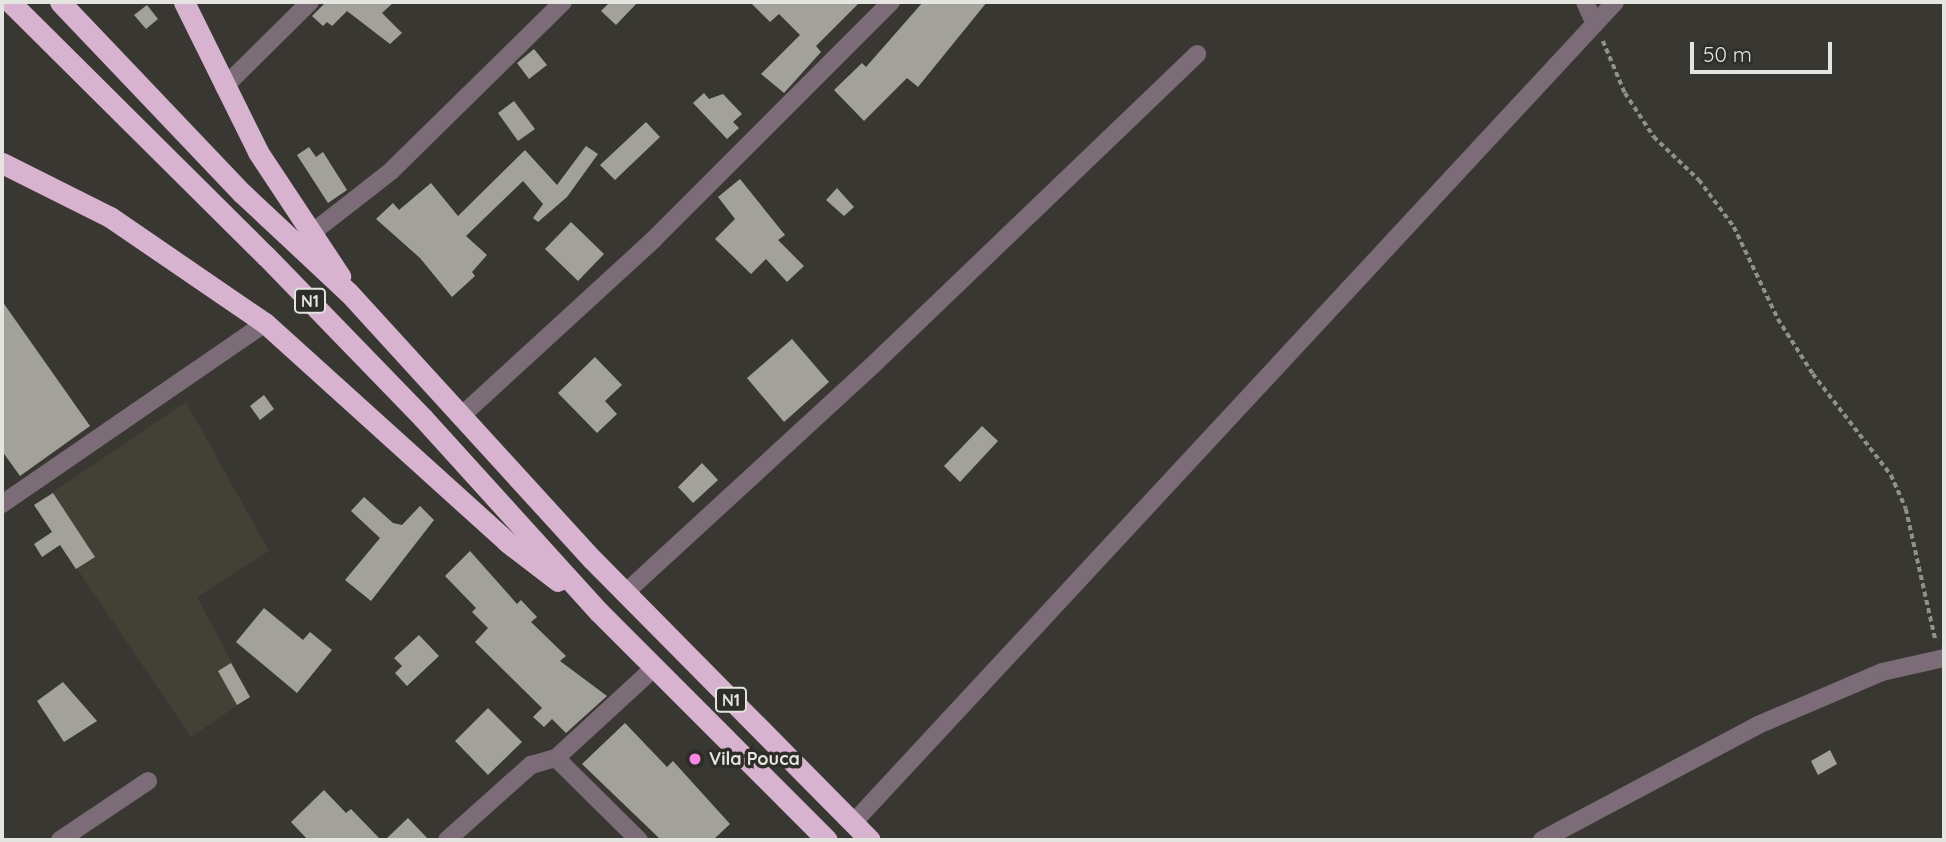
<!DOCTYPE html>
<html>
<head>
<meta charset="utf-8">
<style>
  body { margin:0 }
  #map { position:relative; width:1946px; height:842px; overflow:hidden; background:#383732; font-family:Quicksand,sans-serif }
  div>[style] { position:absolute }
  .built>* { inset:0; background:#434136 }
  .building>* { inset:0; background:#a2a29b }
  .path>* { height:3.5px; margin-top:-1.75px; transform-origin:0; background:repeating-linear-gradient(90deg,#91918c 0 5px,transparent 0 8.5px) }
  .minor>* { height:18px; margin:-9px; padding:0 9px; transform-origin:9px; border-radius:9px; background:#7b6c77 }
  .highway>* { height:21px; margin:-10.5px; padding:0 10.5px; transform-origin:10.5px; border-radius:10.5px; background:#d8b3cf }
  .dots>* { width:19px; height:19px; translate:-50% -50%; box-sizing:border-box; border:4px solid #2e2d28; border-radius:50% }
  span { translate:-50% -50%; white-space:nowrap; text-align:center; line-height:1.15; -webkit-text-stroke:7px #2e2d28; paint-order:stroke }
  .shield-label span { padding:2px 5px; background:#2e2d28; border:2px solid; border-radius:5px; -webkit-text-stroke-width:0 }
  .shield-label { font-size:16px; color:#e4e4e0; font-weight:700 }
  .poi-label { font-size:18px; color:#e4e4e0; font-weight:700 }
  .left { translate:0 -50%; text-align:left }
  .frame { position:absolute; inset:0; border:4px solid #e4e4e0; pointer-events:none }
  .scale { position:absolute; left:1690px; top:42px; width:142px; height:32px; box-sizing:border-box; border:4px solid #e4e4e0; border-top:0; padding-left:9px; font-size:21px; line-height:24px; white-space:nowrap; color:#e4e4e0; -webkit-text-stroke:5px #2e2d28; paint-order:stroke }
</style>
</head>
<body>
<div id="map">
  <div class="built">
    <div style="clip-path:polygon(186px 402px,269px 551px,197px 597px,250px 697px,191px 737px,34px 505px)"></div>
  </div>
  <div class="building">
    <div style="clip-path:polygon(326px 2px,394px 2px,382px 13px,402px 33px,390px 44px,347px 11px,332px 26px,327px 22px,323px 26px,312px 16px)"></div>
    <div style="clip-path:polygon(610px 2px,638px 2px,616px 25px,601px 11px)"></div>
    <div style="clip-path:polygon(750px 2px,860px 2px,816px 46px,821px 52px,784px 93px,761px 74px,800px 35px,779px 14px,770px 22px)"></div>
    <div style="clip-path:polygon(923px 2px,987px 2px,918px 87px,907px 78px,864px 121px,834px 90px,862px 63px,866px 67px)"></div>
    <div style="clip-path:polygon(147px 5px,158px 19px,146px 29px,134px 15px)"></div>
    <div style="clip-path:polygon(534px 49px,547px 65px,529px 79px,517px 63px)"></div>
    <div style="clip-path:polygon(704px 93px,709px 99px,723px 94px,742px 114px,733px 122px,739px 128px,727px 139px,693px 103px)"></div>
    <div style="clip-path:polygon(514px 101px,535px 129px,518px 141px,498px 113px)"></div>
    <div style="clip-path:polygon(646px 122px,660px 137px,615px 180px,600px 165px)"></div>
    <div style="clip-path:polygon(586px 146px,598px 154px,567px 197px,538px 222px,533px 218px,543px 204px,523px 181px,466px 236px,487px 255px,472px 272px,475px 276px,452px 297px,420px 258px,376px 219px,393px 203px,399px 210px,431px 183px,458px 216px,525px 150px,557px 185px)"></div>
    <div style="clip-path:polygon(309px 147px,316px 157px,323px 152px,347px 190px,328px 203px,297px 155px)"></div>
    <div style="clip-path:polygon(740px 179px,785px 235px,778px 240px,804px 266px,787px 282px,766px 259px,751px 274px,715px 239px,735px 219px,718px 197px)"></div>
    <div style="clip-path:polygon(837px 188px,854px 207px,844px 216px,826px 200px)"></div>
    <div style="clip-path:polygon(571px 222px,604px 254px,578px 281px,545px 249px)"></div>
    <div style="clip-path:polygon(2px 301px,90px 426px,20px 476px,2px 451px)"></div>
    <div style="clip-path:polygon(792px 339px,829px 382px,784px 422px,747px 378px)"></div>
    <div style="clip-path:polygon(595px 357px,622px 385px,605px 401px,617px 414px,597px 433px,558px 393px)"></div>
    <div style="clip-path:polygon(264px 395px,274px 409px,260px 420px,250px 406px)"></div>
    <div style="clip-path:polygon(982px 426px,998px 441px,960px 482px,944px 466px)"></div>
    <div style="clip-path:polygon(702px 463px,718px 480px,693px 503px,678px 487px)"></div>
    <div style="clip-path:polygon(53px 493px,95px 557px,76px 569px,60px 545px,42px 557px,34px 544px,52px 532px,34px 505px)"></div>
    <div style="clip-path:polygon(364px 497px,393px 523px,402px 525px,420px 506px,434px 520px,371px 601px,345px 580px,380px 538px,351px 511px)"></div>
    <div style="clip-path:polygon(470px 551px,517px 604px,521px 600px,537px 617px,531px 622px,566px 656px,560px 661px,607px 696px,566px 733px,552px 719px,544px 727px,533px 717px,542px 708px,475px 642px,488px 628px,472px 612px,476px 608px,445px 576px)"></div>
    <div style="clip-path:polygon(264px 608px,303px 640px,310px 632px,332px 650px,297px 693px,236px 642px)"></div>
    <div style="clip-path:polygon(419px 635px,439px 656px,407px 686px,395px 673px,402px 666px,394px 658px)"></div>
    <div style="clip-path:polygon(231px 663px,250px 697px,237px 705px,218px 671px)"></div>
    <div style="clip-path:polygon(63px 682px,97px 721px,64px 742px,37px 701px)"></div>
    <div style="clip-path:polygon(488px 708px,522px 742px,488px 775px,455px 741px)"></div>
    <div style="clip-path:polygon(625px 723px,667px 767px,673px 761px,730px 824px,713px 840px,661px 840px,582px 764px)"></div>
    <div style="clip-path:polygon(1830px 750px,1837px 764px,1818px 775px,1811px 761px)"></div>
    <div style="clip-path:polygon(324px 790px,346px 813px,351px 809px,381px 840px,308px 840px,291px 822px)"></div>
    <div style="clip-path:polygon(408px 818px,429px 840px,385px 840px)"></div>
  </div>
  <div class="path">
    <div style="left:1603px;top:41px;width:56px;rotate:67.1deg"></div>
    <div style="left:1625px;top:93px;width:53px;rotate:56.6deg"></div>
    <div style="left:1654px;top:137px;width:62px;rotate:43.7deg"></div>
    <div style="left:1699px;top:180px;width:59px;rotate:53.3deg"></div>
    <div style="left:1734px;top:227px;width:102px;rotate:64.4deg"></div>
    <div style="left:1778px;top:319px;width:65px;rotate:57.5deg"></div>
    <div style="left:1813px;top:374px;width:128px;rotate:52.3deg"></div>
    <div style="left:1891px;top:475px;width:37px;rotate:66deg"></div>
    <div style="left:1906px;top:509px;width:136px;rotate:77.3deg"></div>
  </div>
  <div class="minor">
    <div style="left:1585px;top:2px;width:24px;rotate:66deg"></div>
    <div style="left:224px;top:87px;width:121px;rotate:-44.7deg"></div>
    <div style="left:313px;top:232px;width:99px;rotate:-38deg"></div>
    <div style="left:391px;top:171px;width:241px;rotate:-44.5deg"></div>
    <div style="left:460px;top:417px;width:262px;rotate:-42.5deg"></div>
    <div style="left:653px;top:240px;width:337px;rotate:-45deg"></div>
    <div style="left:2px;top:504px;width:319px;rotate:-34.5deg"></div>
    <div style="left:625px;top:593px;width:341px;rotate:-42.6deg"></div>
    <div style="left:876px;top:362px;width:445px;rotate:-43.8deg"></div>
    <div style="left:556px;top:758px;width:117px;rotate:44.7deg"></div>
    <div style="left:853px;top:823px;width:1120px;rotate:-47.13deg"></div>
    <div style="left:60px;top:840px;width:106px;rotate:-33.8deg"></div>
    <div style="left:447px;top:840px;width:113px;rotate:-41.8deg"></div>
    <div style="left:531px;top:765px;width:26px;rotate:-16deg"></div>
    <div style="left:556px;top:758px;width:134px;rotate:-42.6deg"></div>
    <div style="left:1542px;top:840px;width:245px;rotate:-28deg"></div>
    <div style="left:1758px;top:725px;width:135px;rotate:-23.1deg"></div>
    <div style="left:1882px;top:672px;width:64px;rotate:-12.7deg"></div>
  </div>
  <div class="highway">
    <div style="left:10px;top:2px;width:361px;rotate:44.8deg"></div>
    <div style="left:266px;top:256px;width:226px;rotate:45.9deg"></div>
    <div style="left:423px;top:418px;width:262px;rotate:47.8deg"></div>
    <div style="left:599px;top:612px;width:322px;rotate:45deg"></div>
    <div style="left:60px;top:2px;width:264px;rotate:46.4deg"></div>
    <div style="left:242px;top:193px;width:146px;rotate:43.1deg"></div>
    <div style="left:349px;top:293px;width:360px;rotate:47.6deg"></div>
    <div style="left:592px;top:559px;width:395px;rotate:45.3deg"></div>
    <div style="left:184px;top:2px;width:167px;rotate:63.7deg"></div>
    <div style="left:258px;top:152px;width:149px;rotate:56.5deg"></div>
    <div style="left:2px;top:163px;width:121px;rotate:26.6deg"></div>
    <div style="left:110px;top:217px;width:188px;rotate:34.4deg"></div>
    <div style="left:265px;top:323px;width:326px;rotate:42.1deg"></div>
    <div style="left:507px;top:542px;width:64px;rotate:37.4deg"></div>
  </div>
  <div class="dots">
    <div style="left:695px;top:759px;background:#fb87e5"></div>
  </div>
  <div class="shield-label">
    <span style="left:310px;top:301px">N1</span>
    <span style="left:731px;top:700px">N1</span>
  </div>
  <div class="poi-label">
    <span class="left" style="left:709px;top:759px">Vila Pouca</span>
  </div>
  <div class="frame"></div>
  <div class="scale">50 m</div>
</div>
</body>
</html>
